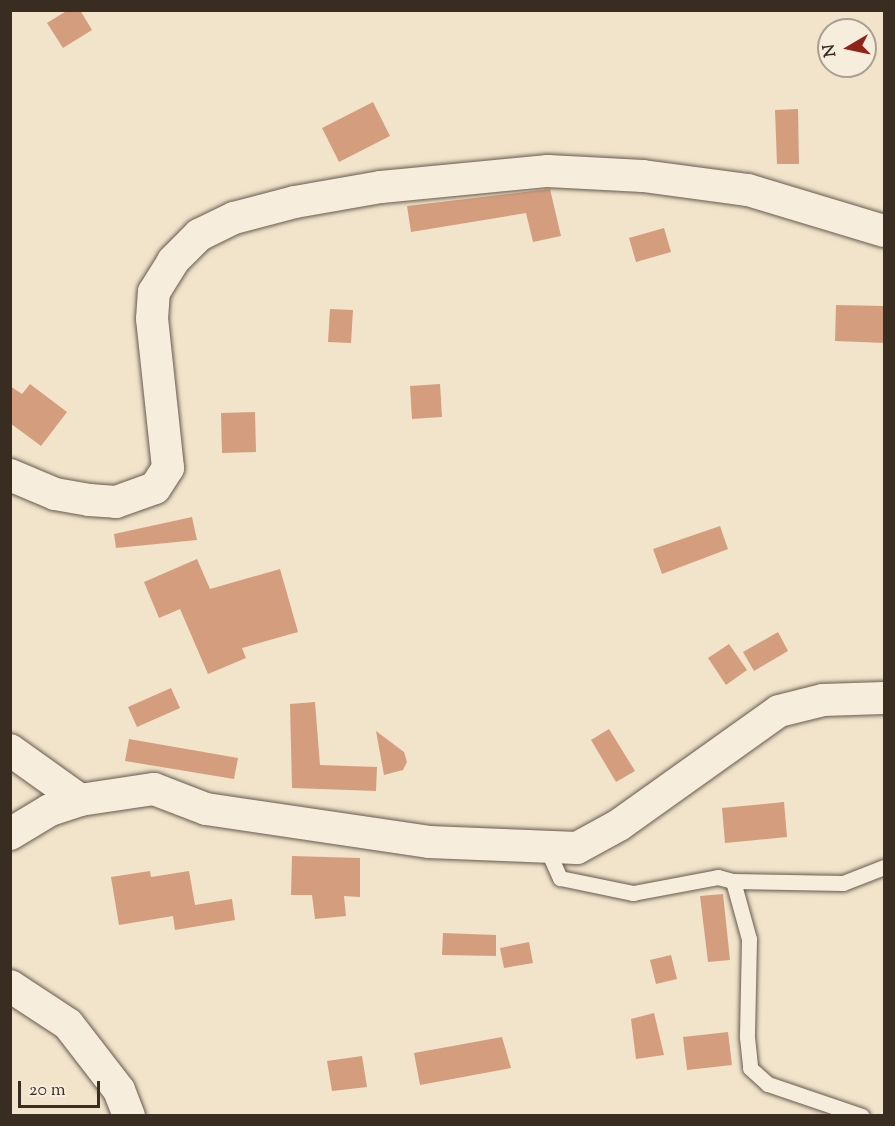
<!DOCTYPE html>
<html>
<head>
<meta charset="utf-8">
<style>
  body { margin:0 }
  #map { position:relative; width:895px; height:1126px; overflow:hidden; background:#f1e4cb; font-family:"Sorts Mill Goudy",serif }
  div>[style] { position:absolute }
  .building>* { inset:0; background:#d49e7e }
  .roads { filter:drop-shadow(0 0 2px #675a4c) drop-shadow(0 0 2px #675a4c) }
  .lane>* { height:15px; margin:-7.5px; padding:0 7.5px; transform-origin:7.5px; border-radius:7.5px; background:#f6eddd }
  .street>* { height:32px; margin:-16px; padding:0 16px; transform-origin:16px; border-radius:16px; background:#f6eddd }
  span { translate:-50% -50%; white-space:nowrap; text-align:center; line-height:1.15; -webkit-text-stroke:5px #f6eddd; paint-order:stroke }
  .frame { position:absolute; inset:0; border:12px solid #392c21; pointer-events:none }
  .north { position:absolute; left:817px; top:18px; width:60px; height:60px; box-sizing:border-box; background:#f6eddd; border:2px solid #aaa092; border-radius:50%; rotate:261deg; font-size:16px; font-weight:700; line-height:24px; text-align:center; color:#392c21 }
  .north::after { content:''; display:block; margin:auto; width:21px; height:27px; background:#8f2418; clip-path:polygon(50% 0,100% 100%,50% 72%,0 100%) }
  .scale { position:absolute; left:18px; top:1081px; width:82px; height:27px; box-sizing:border-box; border:3px solid #392c21; border-top:0; padding-left:8px; font-size:18px; line-height:21px; white-space:nowrap; color:#392c21; -webkit-text-stroke:4px #f6eddd; paint-order:stroke }
</style>
</head>
<body>
<div id="map">
  <div class="building">
    <div style="clip-path:polygon(68px 10px,80px 10px,92px 30px,63px 48px,47px 23px)"></div>
    <div style="clip-path:polygon(373px 102px,390px 136px,339px 162px,322px 128px)"></div>
    <div style="clip-path:polygon(798px 109px,799px 164px,777px 164px,775px 110px)"></div>
    <div style="clip-path:polygon(550px 189px,561px 236px,533px 242px,526px 213px,411px 232px,407px 206px)"></div>
    <div style="clip-path:polygon(664px 228px,671px 252px,636px 262px,629px 238px)"></div>
    <div style="clip-path:polygon(836px 305px,885px 306px,885px 343px,835px 341px)"></div>
    <div style="clip-path:polygon(330px 309px,353px 310px,351px 343px,328px 342px)"></div>
    <div style="clip-path:polygon(30px 384px,67px 412px,41px 446px,10px 423px,10px 386px,22px 394px)"></div>
    <div style="clip-path:polygon(440px 384px,442px 417px,412px 419px,410px 386px)"></div>
    <div style="clip-path:polygon(255px 412px,256px 452px,222px 453px,221px 413px)"></div>
    <div style="clip-path:polygon(192px 517px,197px 540px,116px 548px,114px 534px)"></div>
    <div style="clip-path:polygon(720px 526px,728px 549px,662px 574px,653px 549px)"></div>
    <div style="clip-path:polygon(197px 559px,210px 589px,280px 569px,298px 632px,242px 648px,246px 658px,208px 674px,180px 609px,159px 618px,144px 582px)"></div>
    <div style="clip-path:polygon(778px 632px,788px 651px,754px 671px,743px 652px)"></div>
    <div style="clip-path:polygon(729px 644px,747px 670px,726px 685px,708px 658px)"></div>
    <div style="clip-path:polygon(171px 688px,180px 708px,137px 727px,128px 707px)"></div>
    <div style="clip-path:polygon(315px 702px,320px 765px,377px 767px,376px 791px,292px 788px,290px 704px)"></div>
    <div style="clip-path:polygon(609px 729px,635px 771px,616px 782px,591px 740px)"></div>
    <div style="clip-path:polygon(376px 731px,404px 752px,407px 762px,403px 770px,384px 775px)"></div>
    <div style="clip-path:polygon(129px 739px,238px 758px,234px 779px,125px 761px)"></div>
    <div style="clip-path:polygon(784px 802px,787px 837px,725px 843px,722px 808px)"></div>
    <div style="clip-path:polygon(292px 856px,360px 858px,360px 897px,344px 896px,346px 916px,315px 919px,312px 895px,291px 895px)"></div>
    <div style="clip-path:polygon(150px 871px,151px 877px,189px 871px,195px 905px,232px 899px,235px 920px,175px 930px,173px 916px,119px 925px,111px 877px)"></div>
    <div style="clip-path:polygon(723px 894px,730px 960px,708px 962px,700px 896px)"></div>
    <div style="clip-path:polygon(443px 933px,496px 935px,496px 956px,442px 955px)"></div>
    <div style="clip-path:polygon(529px 942px,533px 963px,504px 968px,500px 948px)"></div>
    <div style="clip-path:polygon(671px 955px,677px 979px,656px 984px,650px 960px)"></div>
    <div style="clip-path:polygon(654px 1013px,664px 1055px,636px 1059px,631px 1019px)"></div>
    <div style="clip-path:polygon(728px 1032px,732px 1065px,687px 1070px,683px 1037px)"></div>
    <div style="clip-path:polygon(502px 1037px,511px 1068px,420px 1085px,414px 1053px)"></div>
    <div style="clip-path:polygon(362px 1056px,367px 1087px,332px 1091px,327px 1061px)"></div>
  </div>
  <div class="roads">
    <div class="lane">
      <div style="left:547px;top:849px;width:32px;rotate:66deg"></div>
      <div style="left:560px;top:878px;width:75px;rotate:11.6deg"></div>
      <div style="left:633px;top:893px;width:86px;rotate:-10.7deg"></div>
      <div style="left:718px;top:877px;width:16px;rotate:15deg"></div>
      <div style="left:733px;top:881px;width:60px;rotate:74.6deg"></div>
      <div style="left:749px;top:939px;width:98px;rotate:91.2deg"></div>
      <div style="left:747px;top:1037px;width:31px;rotate:84deg"></div>
      <div style="left:750px;top:1068px;width:24px;rotate:42deg"></div>
      <div style="left:768px;top:1084px;width:99px;rotate:18.8deg"></div>
      <div style="left:733px;top:881px;width:110px;rotate:1deg"></div>
      <div style="left:843px;top:883px;width:44px;rotate:-21.3deg"></div>
    </div>
    <div class="street">
      <div style="left:10px;top:475px;width:49px;rotate:22.9deg"></div>
      <div style="left:55px;top:494px;width:35px;rotate:10deg"></div>
      <div style="left:89px;top:500px;width:27px;rotate:4deg"></div>
      <div style="left:116px;top:502px;width:41px;rotate:-19.7deg"></div>
      <div style="left:155px;top:488px;width:24px;rotate:-57deg"></div>
      <div style="left:168px;top:468px;width:150px;rotate:-96.1deg"></div>
      <div style="left:152px;top:319px;width:27px;rotate:-86deg"></div>
      <div style="left:154px;top:292px;width:36px;rotate:-58deg"></div>
      <div style="left:173px;top:261px;width:37px;rotate:-45deg"></div>
      <div style="left:199px;top:235px;width:39px;rotate:-26deg"></div>
      <div style="left:234px;top:218px;width:63px;rotate:-14.7deg"></div>
      <div style="left:295px;top:202px;width:87px;rotate:-9.9deg"></div>
      <div style="left:381px;top:187px;width:168px;rotate:-5.5deg"></div>
      <div style="left:548px;top:171px;width:95px;rotate:3deg"></div>
      <div style="left:643px;top:176px;width:106px;rotate:7.6deg"></div>
      <div style="left:748px;top:190px;width:142px;rotate:16.8deg"></div>
      <div style="left:10px;top:750px;width:86px;rotate:35.5deg"></div>
      <div style="left:10px;top:834px;width:47px;rotate:-31deg"></div>
      <div style="left:50px;top:810px;width:32px;rotate:-18deg"></div>
      <div style="left:80px;top:800px;width:75px;rotate:-8.5deg"></div>
      <div style="left:154px;top:789px;width:56px;rotate:21deg"></div>
      <div style="left:206px;top:809px;width:225px;rotate:8.4deg"></div>
      <div style="left:429px;top:842px;width:148px;rotate:2.3deg"></div>
      <div style="left:577px;top:848px;width:48px;rotate:-28.7deg"></div>
      <div style="left:619px;top:825px;width:196px;rotate:-35.5deg"></div>
      <div style="left:779px;top:711px;width:45px;rotate:-14deg"></div>
      <div style="left:823px;top:700px;width:61px;rotate:-1.9deg"></div>
      <div style="left:10px;top:986px;width:69px;rotate:33.2deg"></div>
      <div style="left:68px;top:1024px;width:83px;rotate:52.3deg"></div>
      <div style="left:119px;top:1090px;width:28px;rotate:69deg"></div>
    </div>
  </div>
  <div class="frame"></div>
  <div class="north">N</div>
  <div class="scale">20 m</div>
</div>
</body>
</html>
